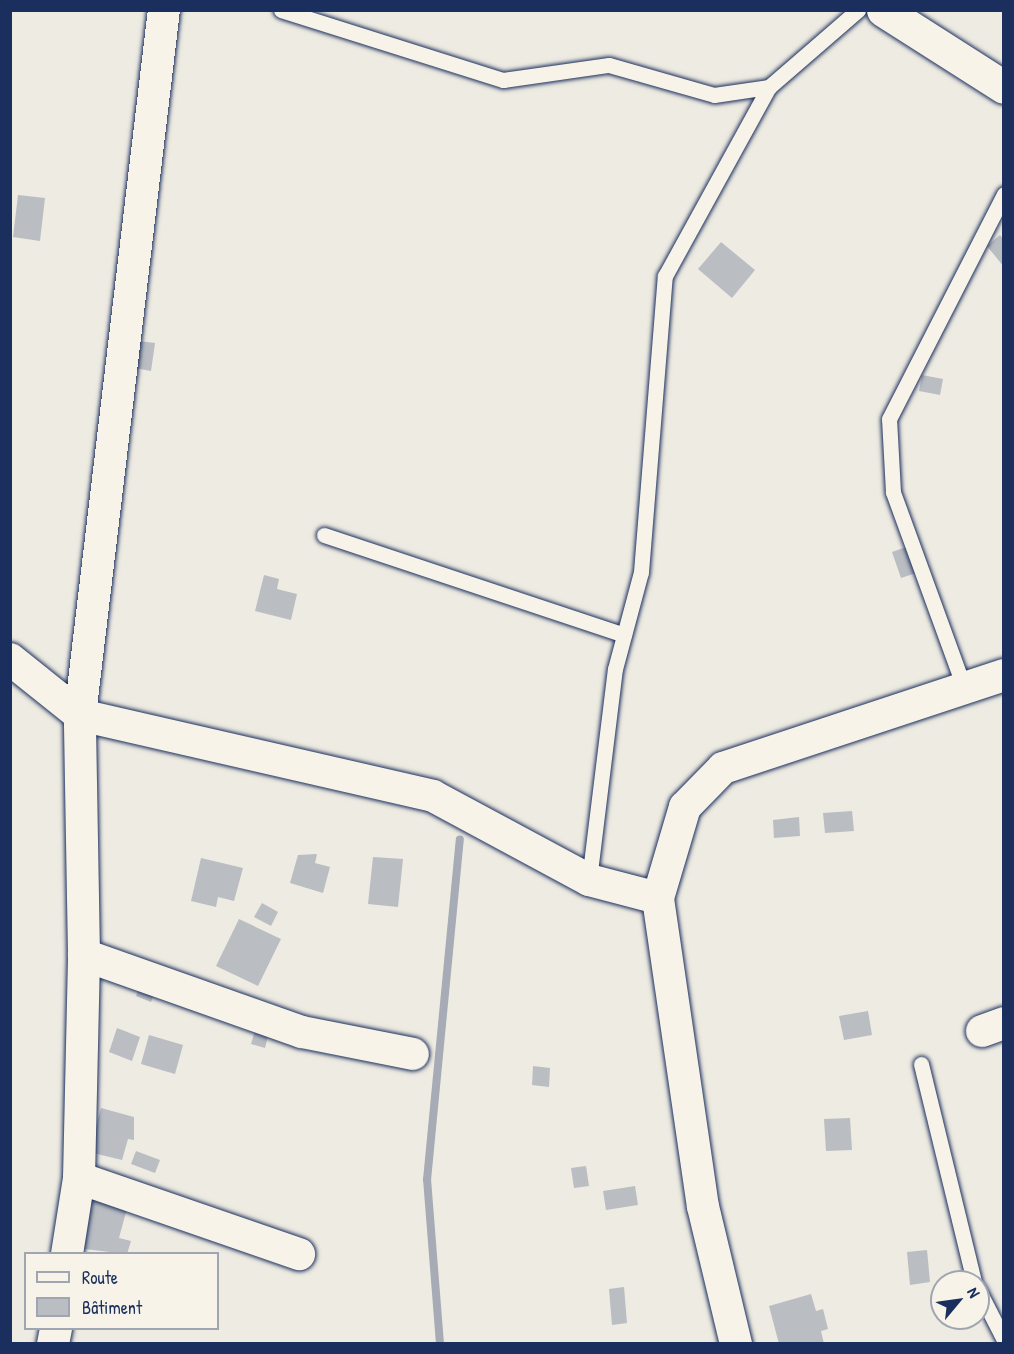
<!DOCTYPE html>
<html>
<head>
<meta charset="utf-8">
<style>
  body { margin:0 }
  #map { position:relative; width:1014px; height:1354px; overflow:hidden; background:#eeebe2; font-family:"Patrick Hand",sans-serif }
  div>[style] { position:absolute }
  .stream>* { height:8px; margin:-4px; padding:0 4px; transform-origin:4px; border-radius:4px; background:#a6abb5 }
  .building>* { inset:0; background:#babdc2 }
  .roads { filter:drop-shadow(0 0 2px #1b2f5e) drop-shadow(0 0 2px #1b2f5e) }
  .service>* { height:15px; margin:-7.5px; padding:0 7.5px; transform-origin:7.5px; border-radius:7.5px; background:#f7f3e8 }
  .minor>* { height:32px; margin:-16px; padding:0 16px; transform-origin:16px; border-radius:16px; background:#f7f3e8 }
  .tertiary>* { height:33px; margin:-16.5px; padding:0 16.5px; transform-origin:16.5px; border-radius:16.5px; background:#f7f3e8 }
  span { translate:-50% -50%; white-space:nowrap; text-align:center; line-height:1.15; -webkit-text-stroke:6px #f7f3e8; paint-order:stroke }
  .frame { position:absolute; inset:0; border:12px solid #1b2f5e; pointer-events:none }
  .legend { position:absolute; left:24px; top:1252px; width:195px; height:78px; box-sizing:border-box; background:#f7f3e8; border:2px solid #9fa5b1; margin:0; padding:8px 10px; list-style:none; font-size:18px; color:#1b2f5e }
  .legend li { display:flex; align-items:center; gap:12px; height:30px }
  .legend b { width:30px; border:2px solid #9fa5b1 }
  .north { position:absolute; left:930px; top:1270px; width:60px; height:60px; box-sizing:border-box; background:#f7f3e8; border:2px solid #9fa5b1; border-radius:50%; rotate:61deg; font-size:16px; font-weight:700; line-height:24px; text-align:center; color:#1b2f5e }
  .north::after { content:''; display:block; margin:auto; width:21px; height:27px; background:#1b2f5e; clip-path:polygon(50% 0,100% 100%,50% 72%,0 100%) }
</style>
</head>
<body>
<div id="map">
  <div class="stream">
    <div style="left:440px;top:1344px;width:165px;rotate:-94.5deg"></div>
    <div style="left:427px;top:1180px;width:342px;rotate:-84.5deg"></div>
  </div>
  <div class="building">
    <div style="clip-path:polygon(18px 195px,45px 198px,40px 241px,13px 237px)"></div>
    <div style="clip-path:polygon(1000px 235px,1004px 240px,1004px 267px,987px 246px)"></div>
    <div style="clip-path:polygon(721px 242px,755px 270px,732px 298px,698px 269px)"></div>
    <div style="clip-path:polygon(138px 341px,155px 343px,151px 371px,134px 368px)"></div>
    <div style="clip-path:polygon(922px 375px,943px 379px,940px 395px,919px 391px)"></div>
    <div style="clip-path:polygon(909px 546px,919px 572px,901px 578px,892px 552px)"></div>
    <div style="clip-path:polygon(264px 575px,279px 579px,277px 589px,297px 594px,291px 620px,255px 611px)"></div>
    <div style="clip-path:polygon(852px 811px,854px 831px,825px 833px,823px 813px)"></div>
    <div style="clip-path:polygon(799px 817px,800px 836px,774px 838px,773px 820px)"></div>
    <div style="clip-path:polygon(317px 854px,315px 863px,330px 867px,323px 893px,290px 883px,298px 855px)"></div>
    <div style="clip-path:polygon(373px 857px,403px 859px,398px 907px,368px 904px)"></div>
    <div style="clip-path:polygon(201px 858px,243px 868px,234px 901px,218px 897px,216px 907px,191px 901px)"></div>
    <div style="clip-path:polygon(262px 903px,278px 912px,271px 926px,254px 917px)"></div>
    <div style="clip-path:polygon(239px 919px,281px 939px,258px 986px,216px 966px)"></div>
    <div style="clip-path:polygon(144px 974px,160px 980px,151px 1002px,136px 996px)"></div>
    <div style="clip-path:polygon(868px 1011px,872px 1035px,844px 1040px,839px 1016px)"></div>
    <div style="clip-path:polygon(258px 1020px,271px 1024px,265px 1048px,251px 1044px)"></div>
    <div style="clip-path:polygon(117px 1028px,140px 1037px,132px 1061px,109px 1052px)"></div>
    <div style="clip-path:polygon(149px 1035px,183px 1045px,175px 1074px,141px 1064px)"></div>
    <div style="clip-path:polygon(533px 1066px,550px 1068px,549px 1087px,532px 1085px)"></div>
    <div style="clip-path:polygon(101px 1108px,134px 1117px,134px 1140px,128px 1139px,122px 1160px,89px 1152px)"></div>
    <div style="clip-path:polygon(850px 1118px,852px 1150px,826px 1151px,824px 1119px)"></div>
    <div style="clip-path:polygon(136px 1151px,160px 1160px,155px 1173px,131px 1164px)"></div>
    <div style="clip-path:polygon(586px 1166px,589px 1186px,574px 1188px,571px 1168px)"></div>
    <div style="clip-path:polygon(635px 1186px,638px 1205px,606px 1210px,603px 1191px)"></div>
    <div style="clip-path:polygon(91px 1191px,129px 1201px,119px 1238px,131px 1241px,127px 1254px,76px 1248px)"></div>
    <div style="clip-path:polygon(927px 1250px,930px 1282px,910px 1285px,907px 1252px)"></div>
    <div style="clip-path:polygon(624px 1287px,627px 1323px,612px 1325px,609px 1289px)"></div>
    <div style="clip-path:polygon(811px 1294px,816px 1311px,823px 1309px,828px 1329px,821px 1331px,824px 1344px,779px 1344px,769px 1306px)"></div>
  </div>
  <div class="roads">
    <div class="service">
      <div style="left:281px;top:10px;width:233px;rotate:17.5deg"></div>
      <div style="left:503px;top:80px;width:107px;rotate:-8.1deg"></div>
      <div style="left:609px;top:65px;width:109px;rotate:15.9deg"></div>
      <div style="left:714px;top:95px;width:56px;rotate:-8.3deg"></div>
      <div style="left:324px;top:535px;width:316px;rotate:18.4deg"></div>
      <div style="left:965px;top:690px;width:211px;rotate:-110deg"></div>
      <div style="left:893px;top:492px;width:73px;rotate:-93.1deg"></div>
      <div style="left:889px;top:419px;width:253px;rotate:-62.9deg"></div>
      <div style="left:589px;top:880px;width:213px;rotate:-83deg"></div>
      <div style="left:615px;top:669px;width:100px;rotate:-75deg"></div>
      <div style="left:641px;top:572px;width:297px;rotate:-85.4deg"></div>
      <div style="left:665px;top:276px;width:216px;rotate:-61.2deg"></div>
      <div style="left:769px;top:87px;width:118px;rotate:-40.9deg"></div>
      <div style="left:921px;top:1064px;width:224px;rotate:76.3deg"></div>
      <div style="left:978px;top:1289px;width:57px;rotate:63deg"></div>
    </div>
    <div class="minor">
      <div style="left:10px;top:659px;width:90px;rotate:38.7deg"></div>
      <div style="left:80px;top:715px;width:362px;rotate:12.9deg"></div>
      <div style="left:433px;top:796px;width:177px;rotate:28.3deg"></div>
      <div style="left:589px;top:880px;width:71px;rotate:14.6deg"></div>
      <div style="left:84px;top:955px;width:231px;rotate:19.5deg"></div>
      <div style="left:302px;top:1032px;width:113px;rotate:11.2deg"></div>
      <div style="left:982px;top:1031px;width:23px;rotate:-20deg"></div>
      <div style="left:79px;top:1178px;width:233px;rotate:19.1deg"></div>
      <div style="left:67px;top:1254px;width:77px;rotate:-81deg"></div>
      <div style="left:79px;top:1178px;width:223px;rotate:-88.7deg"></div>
      <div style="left:84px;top:955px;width:240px;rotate:-91deg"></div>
      <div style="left:80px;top:715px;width:710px;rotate:-83.21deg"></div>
      <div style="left:53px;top:1344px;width:16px;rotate:-79deg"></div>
      <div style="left:736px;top:1344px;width:141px;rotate:-103.5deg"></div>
      <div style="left:703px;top:1207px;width:312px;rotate:-98.3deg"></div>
      <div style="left:658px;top:898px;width:95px;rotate:-73.5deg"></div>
      <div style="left:685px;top:807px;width:54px;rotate:-45.7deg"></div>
      <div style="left:723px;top:768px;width:296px;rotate:-18.3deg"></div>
    </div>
    <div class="tertiary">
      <div style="left:883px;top:10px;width:143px;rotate:32.5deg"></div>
    </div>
  </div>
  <div class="frame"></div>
  <ul class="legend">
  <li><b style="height:8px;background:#f7f3e8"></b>Route</li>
  <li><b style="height:16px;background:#babdc2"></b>Bâtiment</li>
  </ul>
  <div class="north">N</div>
</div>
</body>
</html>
